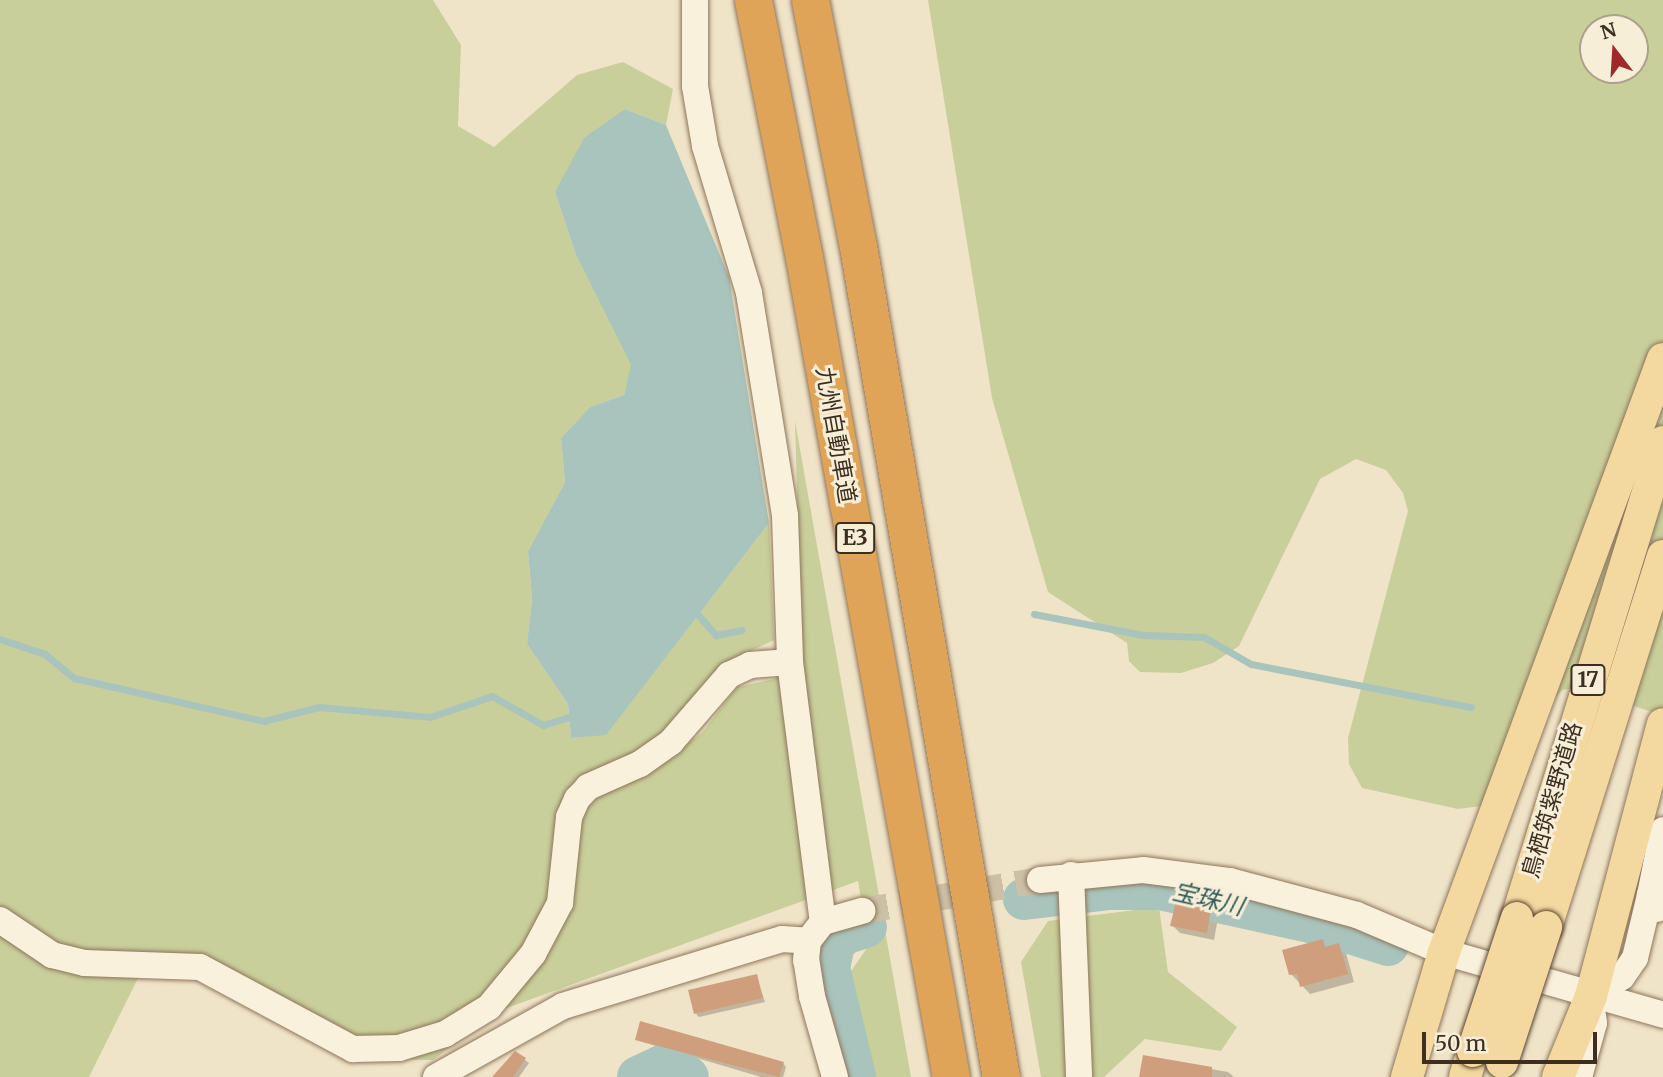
<!DOCTYPE html>
<html>
<head>
<meta charset="utf-8">
<style>
  body { margin:0 }
  #map { position:relative; width:1663px; height:1077px; overflow:hidden; background:#f0e4c8; font-family:Merriweather,"Noto Sans JP",serif }
  div>[style] { position:absolute }
  .green>* { inset:0; background:#c9cf9b }
  .water>* { inset:0; background:#a9c4bc }
  .shadow>* { inset:0; background:#0003 }
  .stream>* { height:7px; margin:-3.5px; padding:0 3.5px; transform-origin:3.5px; border-radius:3.5px; background:#a9c4bc }
  .river>* { height:42px; margin:-21px; padding:0 21px; transform-origin:21px; border-radius:21px; background:#a9c4bc }
  .building>* { inset:0; background:#cf9f7d }
  .minor-tunnel>* { height:26px; margin-top:-13px; transform-origin:0; background:repeating-linear-gradient(90deg,#ccc0a6 0 26px,transparent 0 39px) }
  .roads { filter:drop-shadow(0 0 2px #8d765c) drop-shadow(0 0 2px #8d765c) }
  .minor>* { height:26px; margin:-13px; padding:0 13px; transform-origin:13px; border-radius:13px; background:#faf1dc }
  .major>* { height:32px; margin:-16px; padding:0 16px; transform-origin:16px; border-radius:16px; background:#f3d9a0 }
  .highway>* { height:37px; margin:-18.5px; padding:0 18.5px; transform-origin:18.5px; border-radius:18.5px; background:#e0a458 }
  .bridges { filter:drop-shadow(0 0 2px #5b4430) drop-shadow(0 0 2px #5b4430) }
  .major-bridge>* { height:32px; margin:-16px; padding:0 16px; transform-origin:16px; border-radius:16px; background:#f3d9a0 }
  span { translate:-50% -50%; white-space:nowrap; text-align:center; line-height:1.15; -webkit-text-stroke:6px #f7eed8; paint-order:stroke }
  .shield-label span { padding:2px 5px; background:#f7eed8; border:2px solid; border-radius:5px; -webkit-text-stroke-width:0 }
  .shield-label { font-size:21px; color:#3d2e20; font-weight:700 }
  .street-label { font-size:23px; color:#3d2e20 }
  .water-label { font-size:24px; color:#2f5d5a; font-style:italic }
  .north { position:absolute; left:1579px; top:14px; width:70px; height:70px; box-sizing:border-box; background:#f7eed8; border:2px solid #ada18e; border-radius:50%; rotate:343deg; font-size:19px; font-weight:700; line-height:28px; text-align:center; color:#3d2e20 }
  .north::after { content:''; display:block; margin:auto; width:24px; height:32px; background:#9e2a2b; clip-path:polygon(50% 0,100% 100%,50% 72%,0 100%) }
  .scale { position:absolute; left:1422px; top:1032px; width:175px; height:32px; box-sizing:border-box; border:4px solid #3d2e20; border-top:0; padding-left:9px; font-size:21px; line-height:24px; white-space:nowrap; color:#3d2e20; -webkit-text-stroke:5px #f7eed8; paint-order:stroke }
</style>
</head>
<body>
<div id="map">
  <div class="green">
    <div style="clip-path:polygon(0 0,433px 0,461px 45px,458px 126px,494px 147px,577px 75px,623px 62px,673px 89px,666px 125px,625px 109px,555px 192px,576px 255px,632px 365px,624px 395px,590px 407px,561px 438px,565px 482px,528px 551px,532px 599px,527px 644px,568px 704px,571px 738px,606px 734px,769px 523px,774px 640px,723px 664px,618px 790px,702px 733px,737px 687px,802px 673px,795px 421px,911px 1077px,864px 1077px,849px 974px,869px 945px,858px 881px,498px 1011px,433px 1060px,347px 1059px,213px 978px,142px 970px,89px 1077px,0 1077px)"></div>
    <div style="clip-path:polygon(evenodd,928px 0,1663px 0,1663px 716px,1580px 687px,1562px 690px,1545px 711px,1490px 805px,1458px 809px,1362px 788px,1349px 764px,1348px 738px,1408px 511px,1403px 493px,1386px 470px,1356px 459px,1320px 479px,1239px 646px,1213px 663px,1181px 673px,1140px 672px,1129px 661px,1127px 643px,1048px 592px,992px 398px,928px 0,1593px 28px,1635px 28px,1635px 70px,1593px 70px,1593px 28px)"></div>
    <div style="clip-path:polygon(1159px 907px,1168px 972px,1237px 1027px,1221px 1051px,1145px 1039px,1104px 1077px,1041px 1077px,1021px 962px,1048px 921px)"></div>
  </div>
  <div class="water">
    <div style="clip-path:polygon(625px 109px,666px 125px,729px 277px,769px 523px,606px 735px,571px 738px,568px 704px,527px 644px,532px 599px,528px 551px,565px 482px,561px 438px,590px 407px,624px 395px,631px 365px,576px 255px,555px 192px,584px 138px)"></div>
  </div>
  <div class="shadow">
    <div style="clip-path:polygon(1210px 911px,1218px 918px,1214px 940px,1180px 933px,1172px 925px)"></div>
    <div style="clip-path:polygon(1322px 941px,1329px 948px,1339px 945px,1346px 953px,1354px 982px,1310px 994px,1291px 974px)"></div>
    <div style="clip-path:polygon(756px 976px,765px 1002px,699px 1017px,696px 1014px)"></div>
    <div style="clip-path:polygon(636px 1040px,783px 1063px,786px 1067px,783px 1077px,761px 1077px)"></div>
    <div style="clip-path:polygon(516px 1053px,529px 1063px,519px 1077px,493px 1077px)"></div>
    <div style="clip-path:polygon(1145px 1057px,1228px 1072px,1234px 1077px,1141px 1077px)"></div>
  </div>
  <div class="stream">
    <div style="left:693px;top:609px;width:35px;rotate:49deg"></div>
    <div style="left:716px;top:635px;width:26px;rotate:-11deg"></div>
    <div style="left:1034px;top:614px;width:111px;rotate:10.9deg"></div>
    <div style="left:1143px;top:635px;width:61px;rotate:1.9deg"></div>
    <div style="left:1204px;top:637px;width:54px;rotate:29.9deg"></div>
    <div style="left:1251px;top:664px;width:224px;rotate:11.1deg"></div>
    <div style="left:0;top:639px;width:47px;rotate:18.4deg"></div>
    <div style="left:45px;top:654px;width:38px;rotate:40deg"></div>
    <div style="left:74px;top:678px;width:195px;rotate:12.8deg"></div>
    <div style="left:264px;top:721px;width:57px;rotate:-14.3deg"></div>
    <div style="left:319px;top:707px;width:111px;rotate:5.1deg"></div>
    <div style="left:430px;top:717px;width:65px;rotate:-18.7deg"></div>
    <div style="left:492px;top:696px;width:59px;rotate:29.6deg"></div>
    <div style="left:543px;top:725px;width:37px;rotate:-17deg"></div>
  </div>
  <div class="river">
    <div style="left:1024px;top:899px;width:87px;rotate:-6.6deg"></div>
    <div style="left:1110px;top:889px;width:50px"></div>
    <div style="left:1160px;top:889px;width:172px;rotate:12.4deg"></div>
    <div style="left:1328px;top:926px;width:63px;rotate:17.6deg"></div>
    <div style="left:638px;top:1077px;width:26px;rotate:-25deg"></div>
    <div style="left:662px;top:1066px;width:28px;rotate:23deg"></div>
    <div style="left:855px;top:1077px;width:112px;rotate:-103.4deg"></div>
    <div style="left:829px;top:968px;width:25px;rotate:-78deg"></div>
    <div style="left:834px;top:944px;width:14px;rotate:-45deg"></div>
    <div style="left:844px;top:934px;width:23px;rotate:-18deg"></div>
  </div>
  <div class="building">
    <div style="clip-path:polygon(1176px 902px,1211px 909px,1207px 933px,1170px 926px)"></div>
    <div style="clip-path:polygon(1323px 939px,1325px 947px,1339px 943px,1348px 974px,1300px 987px,1297px 974px,1289px 975px,1282px 950px)"></div>
    <div style="clip-path:polygon(757px 974px,763px 998px,694px 1014px,688px 990px)"></div>
    <div style="clip-path:polygon(640px 1021px,784px 1062px,779px 1077px,635px 1040px)"></div>
    <div style="clip-path:polygon(515px 1051px,526px 1058px,513px 1077px,492px 1077px)"></div>
    <div style="clip-path:polygon(1143px 1055px,1212px 1067px,1212px 1077px,1139px 1077px)"></div>
  </div>
  <div class="minor-tunnel">
    <div style="left:862px;top:911px;width:181px;rotate:-9.9deg"></div>
  </div>
  <div class="roads">
    <div class="minor">
      <div style="left:695px;top:0;width:86px;rotate:90deg"></div>
      <div style="left:695px;top:86px;width:61px;rotate:80.5deg"></div>
      <div style="left:705px;top:146px;width:153px;rotate:73.3deg"></div>
      <div style="left:749px;top:293px;width:226px;rotate:80.8deg"></div>
      <div style="left:785px;top:516px;width:146px;rotate:88deg"></div>
      <div style="left:790px;top:662px;width:262px;rotate:82.8deg"></div>
      <div style="left:1071px;top:875px;width:202px;rotate:87.7deg"></div>
      <div style="left:1040px;top:880px;width:103px;rotate:-5.5deg"></div>
      <div style="left:1143px;top:870px;width:88px;rotate:7.2deg"></div>
      <div style="left:1230px;top:881px;width:131px;rotate:15deg"></div>
      <div style="left:1357px;top:915px;width:95px;rotate:23deg"></div>
      <div style="left:1444px;top:952px;width:228px;rotate:16deg"></div>
      <div style="left:1657px;top:909px;width:16px;rotate:-117deg"></div>
      <div style="left:1650px;top:895px;width:66px;rotate:-78.7deg"></div>
      <div style="left:0;top:920px;width:63px;rotate:33.9deg"></div>
      <div style="left:52px;top:955px;width:33px;rotate:14deg"></div>
      <div style="left:84px;top:963px;width:116px;rotate:2deg"></div>
      <div style="left:200px;top:967px;width:174px;rotate:28.2deg"></div>
      <div style="left:353px;top:1049px;width:46px;rotate:-1.2deg"></div>
      <div style="left:399px;top:1048px;width:48px;rotate:-16.9deg"></div>
      <div style="left:445px;top:1034px;width:52px;rotate:-31.5deg"></div>
      <div style="left:489px;top:1007px;width:69px;rotate:-50.3deg"></div>
      <div style="left:533px;top:954px;width:58px;rotate:-62.1deg"></div>
      <div style="left:560px;top:903px;width:86px;rotate:-84deg"></div>
      <div style="left:569px;top:817px;width:20px;rotate:-66deg"></div>
      <div style="left:577px;top:799px;width:16px;rotate:-47deg"></div>
      <div style="left:588px;top:787px;width:57px;rotate:-23.9deg"></div>
      <div style="left:640px;top:764px;width:38px;rotate:-35deg"></div>
      <div style="left:671px;top:742px;width:89px;rotate:-49.1deg"></div>
      <div style="left:729px;top:675px;width:23px;rotate:-25deg"></div>
      <div style="left:750px;top:665px;width:40px;rotate:-4.3deg"></div>
      <div style="left:1591px;top:996px;width:36px;rotate:-32deg"></div>
      <div style="left:1622px;top:977px;width:23px;rotate:-56deg"></div>
      <div style="left:1635px;top:958px;width:65px;rotate:-76.6deg"></div>
      <div style="left:436px;top:1077px;width:145px;rotate:-29.2deg"></div>
      <div style="left:563px;top:1006px;width:229px;rotate:-17deg"></div>
      <div style="left:782px;top:939px;width:26px;rotate:4deg"></div>
      <div style="left:835px;top:1077px;width:84px;rotate:-105.9deg"></div>
      <div style="left:812px;top:996px;width:36px;rotate:-99deg"></div>
      <div style="left:806px;top:960px;width:19px;rotate:-84deg"></div>
      <div style="left:808px;top:941px;width:24px;rotate:-52deg"></div>
      <div style="left:823px;top:922px;width:41px;rotate:-15.8deg"></div>
      <div style="left:1579px;top:1077px;width:56px;rotate:-74.5deg"></div>
      <div style="left:1594px;top:1023px;width:15px;rotate:-98deg"></div>
    </div>
    <div class="major">
      <div style="left:1517px;top:918px;width:498px;rotate:-72.9deg"></div>
      <div style="left:1546px;top:927px;width:389px;rotate:-72.5deg"></div>
      <div style="left:1407px;top:1077px;width:130px;rotate:-73.5deg"></div>
      <div style="left:1444px;top:952px;width:632px;rotate:-69.73deg"></div>
      <div style="left:1465px;top:1077px;width:27px;rotate:-73deg"></div>
      <div style="left:1558px;top:1077px;width:87px;rotate:-67.8deg"></div>
      <div style="left:1591px;top:996px;width:281px;rotate:-75.2deg"></div>
    </div>
    <div class="highway">
      <div style="left:753px;top:0;width:262px;rotate:78.8deg"></div>
      <div style="left:804px;top:257px;width:833px;rotate:79.84deg"></div>
      <div style="left:810px;top:0;width:251px;rotate:79deg"></div>
      <div style="left:858px;top:246px;width:843px;rotate:80.24deg"></div>
    </div>
  </div>
  <div class="bridges">
    <div class="major-bridge">
      <div style="left:1473px;top:1051px;width:140px;rotate:-71.7deg"></div>
      <div style="left:1502px;top:1062px;width:142px;rotate:-71.9deg"></div>
    </div>
  </div>
  <div class="shield-label">
    <span style="left:855px;top:538px">E3</span>
    <span style="left:1588px;top:680px">17</span>
  </div>
  <div class="street-label">
    <span style="left:836px;top:435px;rotate:80deg">九州自動車道</span>
    <span style="left:1552px;top:800px;rotate:-74deg">鳥栖筑紫野道路</span>
  </div>
  <div class="water-label">
    <span style="left:1208px;top:899px;rotate:13deg">宝珠川</span>
  </div>
  <div class="north">N</div>
  <div class="scale">50 m</div>
</div>
</body>
</html>
